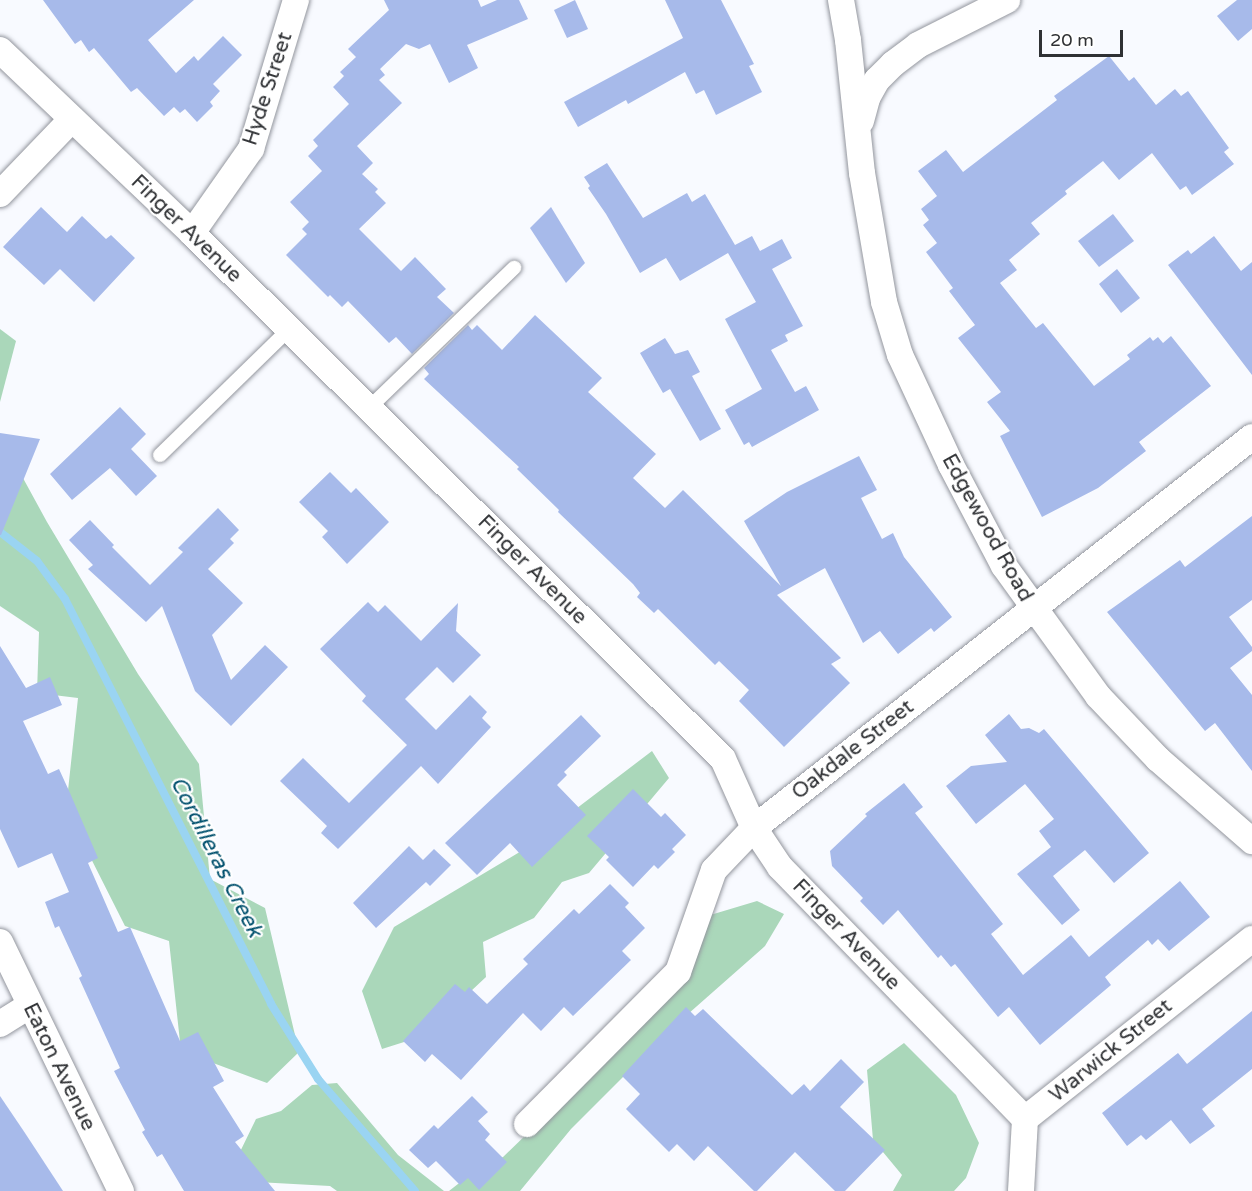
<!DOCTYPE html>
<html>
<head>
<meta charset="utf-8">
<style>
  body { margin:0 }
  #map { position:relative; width:1252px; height:1191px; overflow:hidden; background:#f8faff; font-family:"Varela Round",sans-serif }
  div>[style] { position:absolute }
  .green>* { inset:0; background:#aad7ba }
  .stream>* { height:8px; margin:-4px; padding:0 4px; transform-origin:4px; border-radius:4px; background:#9ad4f2 }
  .building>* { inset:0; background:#a7baea }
  .roads { filter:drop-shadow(0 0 2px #93969e) drop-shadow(0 0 2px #93969e) }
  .lane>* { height:14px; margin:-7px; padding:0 7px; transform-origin:7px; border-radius:7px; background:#fff }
  .street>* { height:26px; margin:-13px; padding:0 13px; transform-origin:13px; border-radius:13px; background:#fff }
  span { translate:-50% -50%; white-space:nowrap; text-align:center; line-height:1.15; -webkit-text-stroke:4.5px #fff; paint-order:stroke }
  .street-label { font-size:21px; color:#2f3134 }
  .water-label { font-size:22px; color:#00506d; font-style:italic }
  .scale { position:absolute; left:1039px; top:30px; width:84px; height:27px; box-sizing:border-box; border:3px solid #2f3134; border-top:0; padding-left:8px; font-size:18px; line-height:21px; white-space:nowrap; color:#2f3134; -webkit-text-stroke:4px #fff; paint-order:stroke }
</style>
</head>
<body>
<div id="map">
  <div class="green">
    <div style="clip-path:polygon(0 329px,16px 341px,0 402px)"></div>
    <div style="clip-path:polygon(0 436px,47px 522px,138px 674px,199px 764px,210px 879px,265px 908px,299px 1052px,267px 1083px,181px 1051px,169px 941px,125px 926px,66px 809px,78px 698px,37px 693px,39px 632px,0 606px)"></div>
    <div style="clip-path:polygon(652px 751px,669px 778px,589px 873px,562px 882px,534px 918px,483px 942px,486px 977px,423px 1036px,382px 1049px,362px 991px,394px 927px,518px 853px)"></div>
    <div style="clip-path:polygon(757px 901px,784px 914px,765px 946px,671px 1029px,571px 1129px,520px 1191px,449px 1191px,472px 1173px,503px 1157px,634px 1030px,707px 916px)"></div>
    <div style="clip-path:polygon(904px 1043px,956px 1095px,979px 1143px,966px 1178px,954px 1191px,893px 1191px,902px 1175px,873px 1140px,867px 1070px)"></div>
    <div style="clip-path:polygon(337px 1083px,398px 1155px,444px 1191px,337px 1191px,330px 1186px,257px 1182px,237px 1158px,256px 1119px,281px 1111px,312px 1085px)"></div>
  </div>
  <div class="stream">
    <div style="left:0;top:532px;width:47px;rotate:38.1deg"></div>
    <div style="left:37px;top:561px;width:47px;rotate:53.6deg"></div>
    <div style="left:65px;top:599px;width:454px;rotate:63deg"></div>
    <div style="left:271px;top:1004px;width:89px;rotate:57.9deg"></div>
    <div style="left:318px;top:1079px;width:148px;rotate:49.1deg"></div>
  </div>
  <div class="building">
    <div style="clip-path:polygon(43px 0,194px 0,148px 40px,176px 73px,194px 56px,198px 61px,223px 36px,242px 55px,213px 84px,220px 91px,210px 102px,213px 106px,197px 122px,185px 109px,180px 113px,174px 107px,164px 116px,137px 88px,131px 92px,94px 48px,89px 52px,81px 40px,75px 44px)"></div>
    <div style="clip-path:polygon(384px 0,478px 0,481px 7px,497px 0,519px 0,528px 19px,467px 45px,478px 68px,449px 83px,430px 44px,419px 49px,406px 44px,380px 69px,385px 75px,379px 80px,402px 103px,357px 146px,373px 163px,362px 174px,378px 189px,375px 192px,386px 203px,359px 229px,401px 271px,415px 257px,446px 289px,437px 297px,454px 313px,412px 354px,396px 337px,389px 343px,348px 301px,342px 307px,330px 295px,328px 297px,286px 255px,307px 234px,302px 229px,309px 222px,290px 202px,322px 171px,308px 156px,318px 146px,313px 140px,349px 104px,333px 87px,344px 76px,340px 72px,356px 57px,348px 49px,389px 10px)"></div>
    <div style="clip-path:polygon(575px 0,588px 29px,567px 38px,554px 10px)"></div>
    <div style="clip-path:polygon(665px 0,721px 0,754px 64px,749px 66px,762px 92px,716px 115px,704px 90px,696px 94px,685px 72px,628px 104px,626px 100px,578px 127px,564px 102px,683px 38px)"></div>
    <div style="clip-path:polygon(1237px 0,1252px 0,1252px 29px,1238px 41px,1217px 16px)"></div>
    <div style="clip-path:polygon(1109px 56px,1129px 81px,1134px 77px,1156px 105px,1175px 89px,1181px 96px,1188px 91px,1229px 148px,1224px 152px,1234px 164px,1192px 195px,1186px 186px,1180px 190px,1152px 153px,1119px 180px,1103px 161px,1065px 191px,1067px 194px,1031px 223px,1040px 234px,1009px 260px,1017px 270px,1000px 283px,1036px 328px,1043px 323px,1094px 386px,1130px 359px,1127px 355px,1150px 337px,1153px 341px,1158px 337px,1163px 343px,1171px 336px,1211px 386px,1139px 442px,1146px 451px,1098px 488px,1042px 517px,1000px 436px,1010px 431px,987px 402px,1001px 392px,958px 338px,975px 325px,949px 291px,953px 288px,926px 252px,937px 243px,923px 225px,929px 220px,921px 209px,937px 196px,918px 171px,946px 150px,963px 172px,1057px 100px,1054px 96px)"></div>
    <div style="clip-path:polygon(607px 163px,643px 218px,687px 193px,692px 202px,705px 194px,735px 245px,752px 236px,760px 251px,782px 239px,792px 258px,772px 269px,803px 326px,785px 335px,788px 341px,771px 350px,795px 392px,806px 386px,819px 410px,752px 447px,749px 442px,744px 445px,725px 410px,762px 389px,725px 319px,756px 302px,728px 253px,680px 281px,666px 258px,640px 273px,606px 214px,588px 188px,590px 186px,584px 177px)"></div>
    <div style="clip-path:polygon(41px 207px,67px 232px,82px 216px,106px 239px,111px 235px,135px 258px,94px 302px,60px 269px,44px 285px,3px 247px)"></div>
    <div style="clip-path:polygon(551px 207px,585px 263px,566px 283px,530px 228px)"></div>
    <div style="clip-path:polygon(1113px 214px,1134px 241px,1099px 267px,1078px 241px)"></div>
    <div style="clip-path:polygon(1214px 236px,1241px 271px,1252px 262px,1252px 375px,1168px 265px,1188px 250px,1191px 254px)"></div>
    <div style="clip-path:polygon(1117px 269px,1140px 298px,1121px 313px,1099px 284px)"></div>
    <div style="clip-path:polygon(535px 315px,602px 378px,588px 392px,656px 454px,633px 478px,665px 508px,683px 490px,781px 586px,744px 521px,787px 492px,859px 456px,877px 490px,861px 498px,882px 539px,893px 533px,904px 557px,952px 617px,934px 632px,931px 628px,898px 654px,880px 631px,863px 643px,825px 568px,777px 595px,841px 658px,831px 664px,850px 683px,784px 747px,739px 701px,749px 690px,719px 661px,715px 665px,658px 609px,654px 613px,637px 597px,640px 593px,633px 584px,558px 512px,559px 510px,517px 469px,519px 467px,424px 379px,429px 374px,424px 368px,468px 325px,472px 330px,477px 325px,502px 350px)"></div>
    <div style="clip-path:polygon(665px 338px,675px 354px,688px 350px,700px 372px,692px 376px,721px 429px,700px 441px,670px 389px,663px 393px,640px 353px)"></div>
    <div style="clip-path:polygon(120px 407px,146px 434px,131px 449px,157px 476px,136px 496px,110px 468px,72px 500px,50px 474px)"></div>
    <div style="clip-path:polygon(0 433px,40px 439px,1px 535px,0 535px)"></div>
    <div style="clip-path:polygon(330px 472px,351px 493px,356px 488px,389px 522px,347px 564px,322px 537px,328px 531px,299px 502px)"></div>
    <div style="clip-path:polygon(218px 508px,239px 530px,230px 539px,234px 543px,208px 569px,243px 603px,212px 635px,231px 680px,265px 645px,288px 667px,231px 726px,195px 691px,162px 606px,146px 622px,88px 569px,93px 565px,69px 540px,90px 520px,114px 545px,112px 547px,150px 585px,183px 552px,178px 548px)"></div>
    <div style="clip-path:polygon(1252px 516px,1252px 600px,1229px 617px,1252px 647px,1252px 651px,1230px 668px,1252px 695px,1252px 771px,1215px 723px,1205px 731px,1107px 612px,1180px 560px,1185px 567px)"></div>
    <div style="clip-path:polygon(368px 602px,378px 612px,385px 605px,421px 641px,458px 603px,456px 631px,481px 655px,453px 683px,437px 667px,405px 699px,436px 730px,470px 695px,487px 712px,482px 718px,491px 727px,438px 784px,421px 766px,338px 849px,321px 833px,327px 826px,280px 781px,303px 758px,349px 803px,407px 745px,362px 701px,366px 696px,320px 649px)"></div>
    <div style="clip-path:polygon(0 646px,26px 688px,50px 677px,62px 705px,23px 721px,48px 774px,59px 769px,70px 793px,98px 858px,88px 863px,118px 932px,130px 927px,180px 1041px,198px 1032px,224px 1081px,213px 1087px,244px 1136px,235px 1142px,275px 1191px,184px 1191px,162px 1154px,157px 1157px,142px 1132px,145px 1130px,114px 1071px,120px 1068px,79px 978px,82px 976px,59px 926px,55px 928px,45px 902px,69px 892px,52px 853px,18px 868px,0 829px)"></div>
    <div style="clip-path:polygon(1009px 714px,1021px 729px,1029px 728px,1039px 733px,1044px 729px,1149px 853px,1114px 883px,1085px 850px,1053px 876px,1080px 910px,1062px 925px,1017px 874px,1051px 847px,1039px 831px,1054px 819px,1025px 784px,976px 824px,946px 786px,971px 766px,1007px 762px,985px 735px)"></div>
    <div style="clip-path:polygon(581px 715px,601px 736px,564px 772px,567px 775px,557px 785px,586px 815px,532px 867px,510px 843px,477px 875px,445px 843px)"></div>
    <div style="clip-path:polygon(904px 783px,923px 807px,915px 813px,1003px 924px,991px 934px,1023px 975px,1071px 935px,1089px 957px,1180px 881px,1210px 917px,1169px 951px,1158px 939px,1152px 945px,1148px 940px,1105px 977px,1111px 985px,1040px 1045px,1009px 1007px,998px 1017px,955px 964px,951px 967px,941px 955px,938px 958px,898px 910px,883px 925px,860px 901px,863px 898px,832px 866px,830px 851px,867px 816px,865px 814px)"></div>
    <div style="clip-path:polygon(633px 789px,661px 817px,665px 813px,686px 835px,672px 849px,675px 852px,658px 869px,654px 865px,633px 887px,606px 860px,609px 857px,587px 836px)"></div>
    <div style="clip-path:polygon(409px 846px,423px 860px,434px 849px,451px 865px,430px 886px,426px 882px,376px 928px,353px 903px)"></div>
    <div style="clip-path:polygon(610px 884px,629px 903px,625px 907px,645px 928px,622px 951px,631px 960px,573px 1016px,564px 1007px,541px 1031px,523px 1013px,461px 1080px,432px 1054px,425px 1062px,403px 1041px,455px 984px,465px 992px,469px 987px,487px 1004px,528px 964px,523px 959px,574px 909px,579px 914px)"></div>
    <div style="clip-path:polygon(686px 1007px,695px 1016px,703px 1009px,792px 1095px,804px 1084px,810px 1091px,841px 1059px,864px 1082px,840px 1107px,885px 1150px,845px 1191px,835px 1191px,795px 1152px,757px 1191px,754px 1191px,708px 1146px,694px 1161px,677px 1144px,669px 1152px,626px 1109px,640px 1094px,622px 1076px)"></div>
    <div style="clip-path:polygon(1252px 1011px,1252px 1069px,1202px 1109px,1215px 1126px,1190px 1144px,1171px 1120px,1146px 1140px,1141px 1135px,1127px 1146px,1102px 1113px,1178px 1053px,1187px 1064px)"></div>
    <div style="clip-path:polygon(0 1096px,25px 1133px,63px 1191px,0 1191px)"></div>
    <div style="clip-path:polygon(472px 1096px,488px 1112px,478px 1121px,490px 1134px,485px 1140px,507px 1162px,479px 1190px,468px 1178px,460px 1185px,436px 1161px,428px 1168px,409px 1150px,434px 1125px,438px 1129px)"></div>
  </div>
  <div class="roads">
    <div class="lane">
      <div style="left:369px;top:408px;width:202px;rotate:-44deg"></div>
      <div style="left:160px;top:455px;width:180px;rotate:-44.3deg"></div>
    </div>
    <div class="street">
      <div style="left:841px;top:0;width:41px;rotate:80.1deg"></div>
      <div style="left:848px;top:40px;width:134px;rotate:84deg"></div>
      <div style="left:862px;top:173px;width:131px;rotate:80.3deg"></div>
      <div style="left:884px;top:302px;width:55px;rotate:73.2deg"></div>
      <div style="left:900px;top:355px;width:121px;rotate:65.1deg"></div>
      <div style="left:951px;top:465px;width:114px;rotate:62.3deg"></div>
      <div style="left:1004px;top:566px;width:160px;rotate:54.1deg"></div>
      <div style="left:1098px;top:696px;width:87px;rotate:46.4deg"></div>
      <div style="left:1158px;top:759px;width:125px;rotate:41.1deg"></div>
      <div style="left:0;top:50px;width:265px;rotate:43.6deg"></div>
      <div style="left:192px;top:233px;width:747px;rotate:44.73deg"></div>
      <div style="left:723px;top:759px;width:76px;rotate:65.8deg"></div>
      <div style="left:754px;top:828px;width:47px;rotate:56.3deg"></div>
      <div style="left:780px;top:867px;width:351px;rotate:45.8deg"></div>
      <div style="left:861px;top:121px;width:24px;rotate:-75deg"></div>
      <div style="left:867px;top:98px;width:21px;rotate:-61deg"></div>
      <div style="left:877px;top:80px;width:23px;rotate:-45deg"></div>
      <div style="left:893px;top:64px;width:31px;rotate:-37deg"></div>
      <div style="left:918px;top:45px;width:100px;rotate:-26.8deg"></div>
      <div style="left:0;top:194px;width:104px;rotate:-46.2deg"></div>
      <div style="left:192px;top:233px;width:103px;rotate:-54.9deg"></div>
      <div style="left:251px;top:149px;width:156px;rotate:-73.2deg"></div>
      <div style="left:0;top:942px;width:277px;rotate:64.1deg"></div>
      <div style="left:0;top:1024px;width:34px;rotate:-32deg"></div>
      <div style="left:527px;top:1124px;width:214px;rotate:-45.2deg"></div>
      <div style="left:678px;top:972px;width:108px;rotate:-70.6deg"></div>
      <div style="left:714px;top:870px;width:58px;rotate:-46.4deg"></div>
      <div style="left:754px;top:828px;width:633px;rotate:-38.14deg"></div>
      <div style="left:1021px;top:1191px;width:72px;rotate:-86.8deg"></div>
      <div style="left:1025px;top:1119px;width:290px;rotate:-38.4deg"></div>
    </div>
  </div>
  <div class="street-label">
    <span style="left:268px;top:89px;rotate:-72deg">Hyde Street</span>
    <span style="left:186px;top:229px;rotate:44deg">Finger Avenue</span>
    <span style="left:987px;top:528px;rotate:61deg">Edgewood Road</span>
    <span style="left:532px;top:570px;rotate:45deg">Finger Avenue</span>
    <span style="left:853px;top:750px;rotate:-38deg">Oakdale Street</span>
    <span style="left:846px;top:935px;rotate:46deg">Finger Avenue</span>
    <span style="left:1111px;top:1051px;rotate:-39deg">Warwick Street</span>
    <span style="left:59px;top:1067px;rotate:64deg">Eaton Avenue</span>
  </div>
  <div class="water-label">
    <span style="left:216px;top:857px;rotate:63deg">Cordilleras Creek</span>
  </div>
  <div class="scale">20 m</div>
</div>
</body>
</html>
